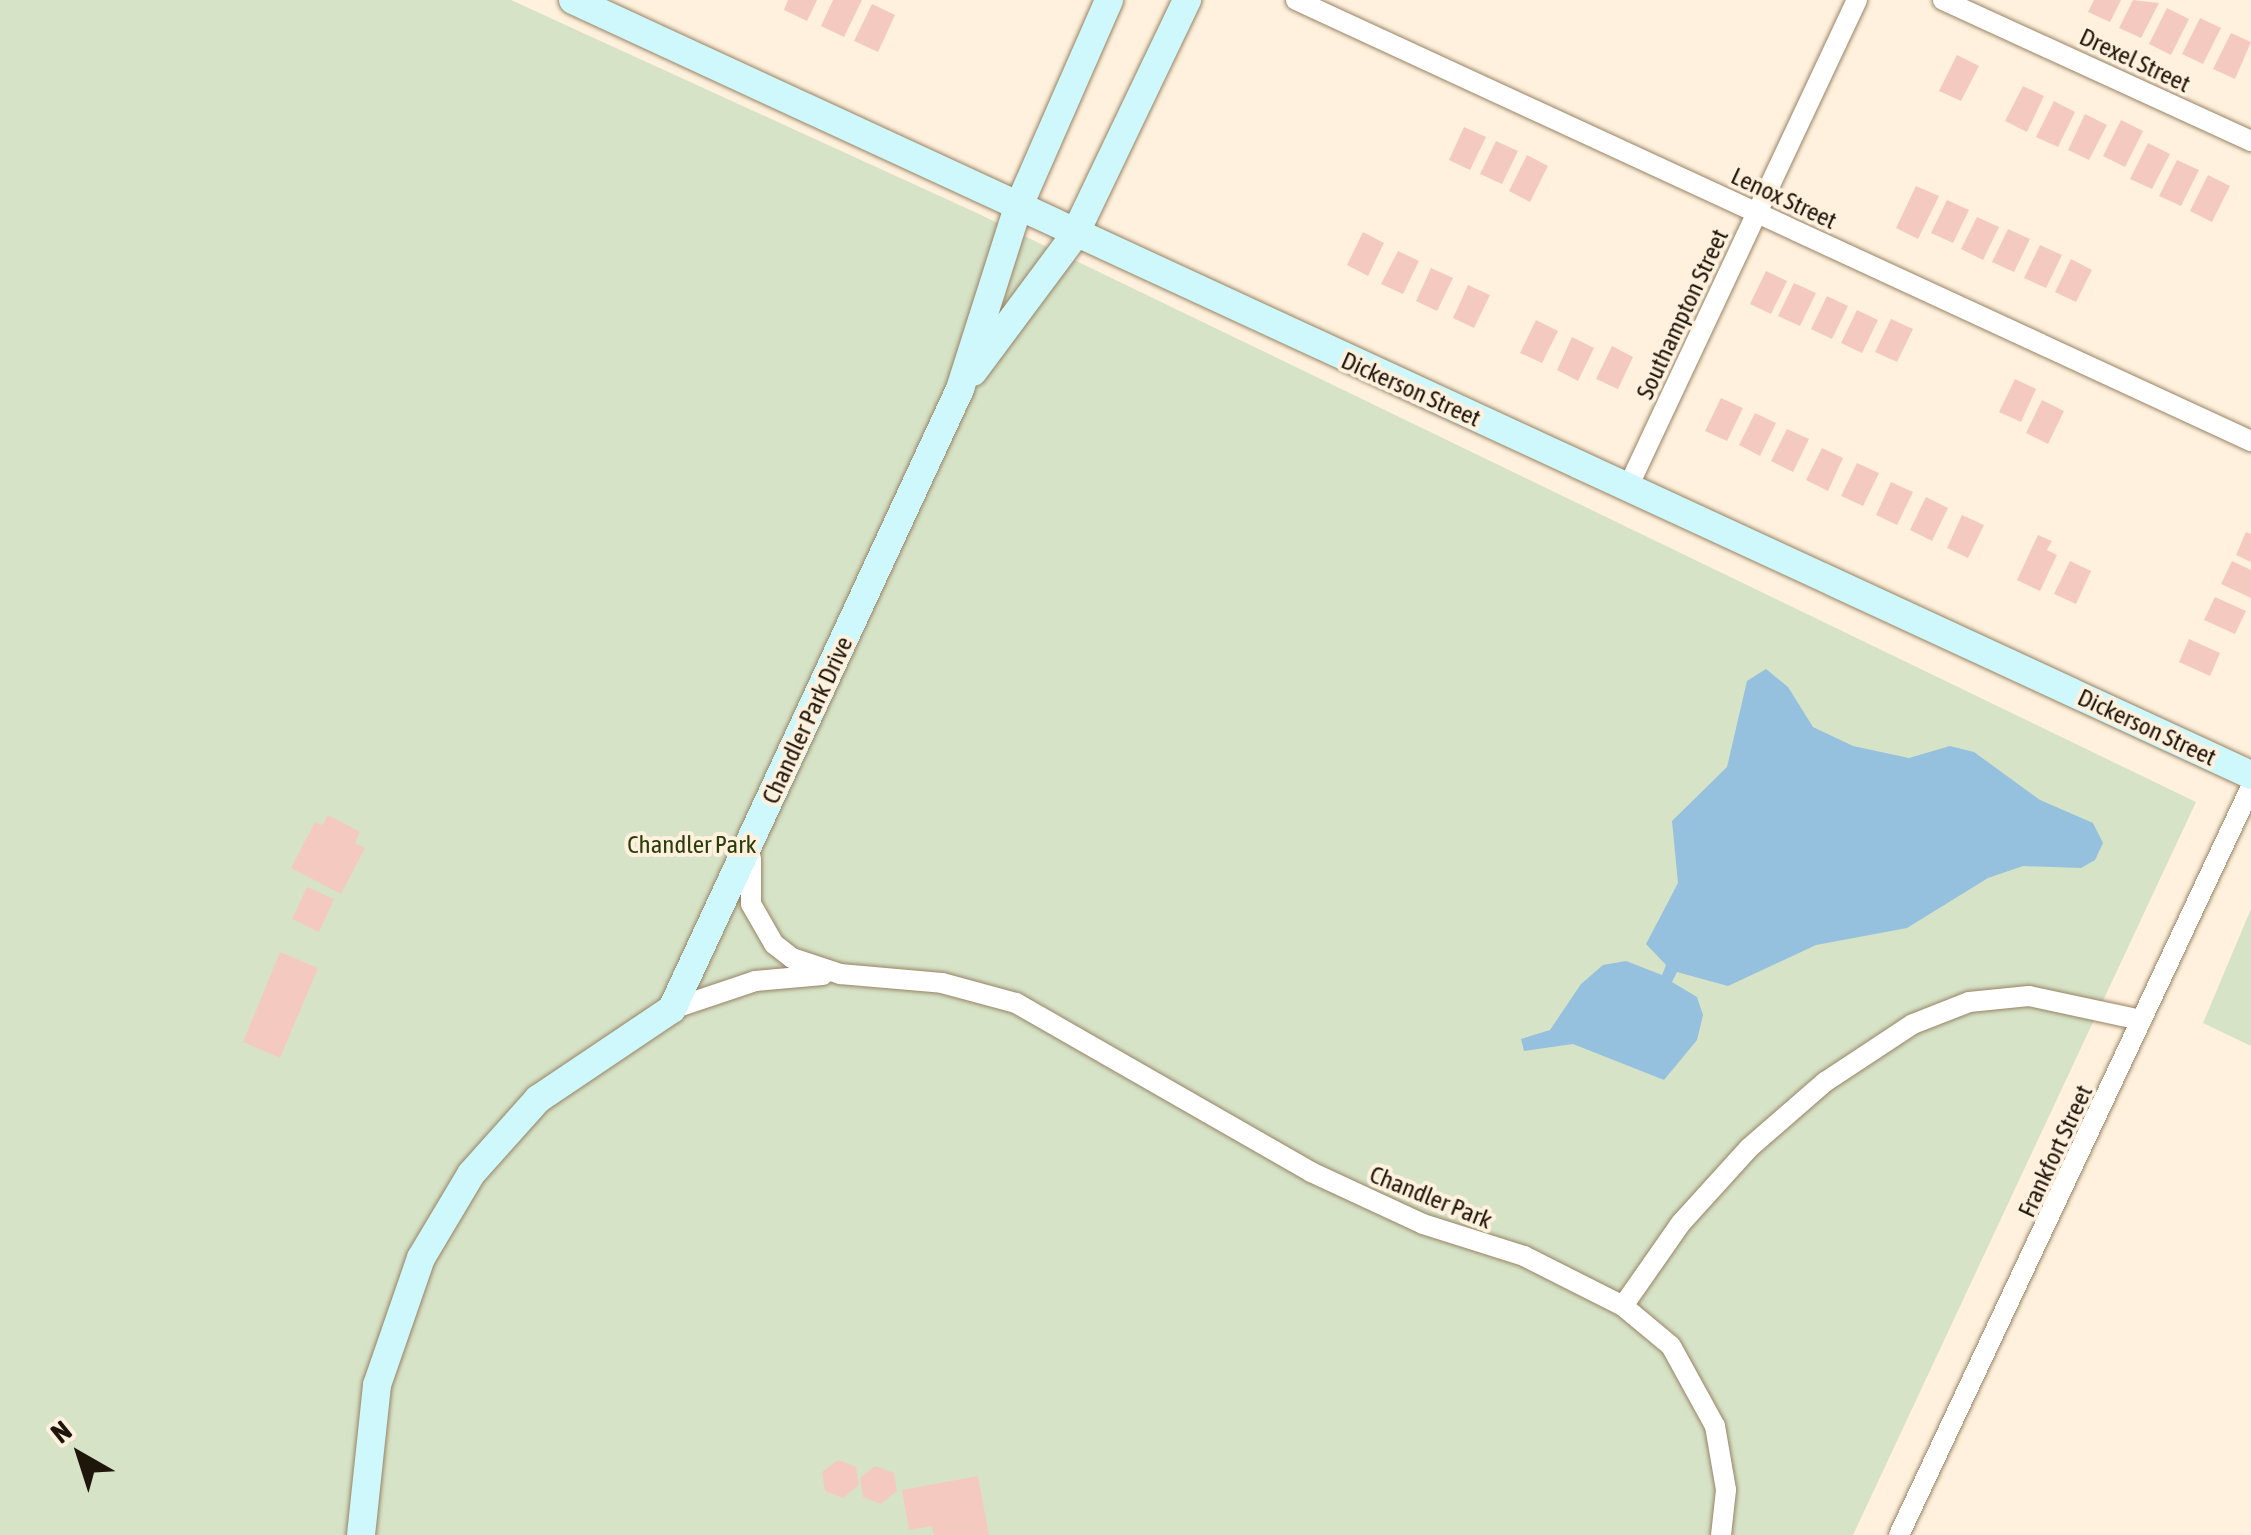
<!DOCTYPE html>
<html>
<head>
<meta charset="utf-8">
<style>
  body { margin:0 }
  #map { position:relative; width:2251px; height:1535px; overflow:hidden; background:#fff1dd; font-family:"Asap Condensed",sans-serif }
  div>[style] { position:absolute }
  .green>* { inset:0; background:#d6e3c7 }
  .water>* { inset:0; background:#95c0de }
  .building>* { inset:0; background:#f4cac0 }
  .roads { filter:drop-shadow(0 0 2px #988365) drop-shadow(0 0 2px #988365) }
  .street>* { height:20px; margin:-10px; padding:0 10px; transform-origin:10px; border-radius:10px; background:#fff }
  .secondary>* { height:28px; margin:-14px; padding:0 14px; transform-origin:14px; border-radius:14px; background:#cef8fc }
  span { translate:-50% -50%; white-space:nowrap; text-align:center; line-height:1.15; -webkit-text-stroke:8px #fff1dd; paint-order:stroke }
  .street-label { font-size:25px; color:#1f160b }
  .park-label { font-size:25px; color:#2b3c0c }
  .north { position:absolute; left:30px; top:1405px; width:100px; height:100px; -webkit-text-stroke:8px #fff1dd; paint-order:stroke; rotate:321deg; font-size:28px; font-weight:700; line-height:40px; text-align:center; color:#1f160b }
  .north::after { content:''; display:block; margin:auto; width:35px; height:45px; background:#1f160b; clip-path:polygon(50% 0,100% 100%,50% 72%,0 100%) }
</style>
</head>
<body>
<div id="map">
  <div class="green">
    <div style="clip-path:polygon(0 0,511px 0,979px 214px,2196px 802px,1853px 1535px,0 1535px)"></div>
    <div style="clip-path:polygon(2251px 909px,2251px 1046px,2203px 1023px)"></div>
  </div>
  <div class="water">
    <div style="clip-path:polygon(1766px 669px,1788px 687px,1813px 727px,1853px 746px,1909px 758px,1950px 746px,1974px 752px,2040px 800px,2093px 823px,2103px 843px,2095px 860px,2081px 868px,2023px 866px,1988px 878px,1907px 928px,1816px 945px,1728px 986px,1677px 972px,1672px 982px,1697px 997px,1703px 1015px,1697px 1040px,1664px 1080px,1573px 1044px,1524px 1051px,1521px 1039px,1550px 1030px,1581px 984px,1603px 965px,1626px 961px,1662px 975px,1666px 965px,1646px 944px,1678px 883px,1672px 821px,1727px 767px,1747px 681px)"></div>
  </div>
  <div class="building">
    <div style="clip-path:polygon(788px 0,817px 0,807px 21px,784px 10px)"></div>
    <div style="clip-path:polygon(833px 0,862px 0,844px 37px,821px 26px)"></div>
    <div style="clip-path:polygon(2094px 0,2121px 0,2110px 22px,2088px 12px)"></div>
    <div style="clip-path:polygon(2133px 0,2159px 3px,2141px 38px,2119px 28px)"></div>
    <div style="clip-path:polygon(872px 4px,895px 15px,878px 52px,854px 41px)"></div>
    <div style="clip-path:polygon(2167px 8px,2189px 19px,2171px 55px,2149px 44px)"></div>
    <div style="clip-path:polygon(2200px 18px,2221px 28px,2203px 64px,2182px 54px)"></div>
    <div style="clip-path:polygon(2231px 33px,2251px 42px,2235px 79px,2213px 69px)"></div>
    <div style="clip-path:polygon(1957px 55px,1979px 66px,1961px 101px,1939px 91px)"></div>
    <div style="clip-path:polygon(2023px 86px,2044px 96px,2027px 132px,2005px 121px)"></div>
    <div style="clip-path:polygon(2054px 101px,2075px 112px,2058px 147px,2036px 137px)"></div>
    <div style="clip-path:polygon(2085px 114px,2107px 125px,2089px 160px,2068px 150px)"></div>
    <div style="clip-path:polygon(2121px 120px,2143px 131px,2125px 167px,2103px 156px)"></div>
    <div style="clip-path:polygon(1464px 127px,1486px 137px,1470px 170px,1449px 160px)"></div>
    <div style="clip-path:polygon(1496px 141px,1518px 151px,1502px 184px,1480px 174px)"></div>
    <div style="clip-path:polygon(2148px 143px,2170px 154px,2152px 189px,2130px 179px)"></div>
    <div style="clip-path:polygon(1527px 155px,1548px 166px,1530px 202px,1509px 191px)"></div>
    <div style="clip-path:polygon(2177px 160px,2199px 170px,2181px 206px,2159px 196px)"></div>
    <div style="clip-path:polygon(2208px 175px,2230px 186px,2212px 222px,2190px 211px)"></div>
    <div style="clip-path:polygon(1916px 186px,1939px 196px,1918px 239px,1896px 228px)"></div>
    <div style="clip-path:polygon(1947px 200px,1969px 210px,1953px 243px,1931px 233px)"></div>
    <div style="clip-path:polygon(1977px 217px,1999px 227px,1983px 260px,1961px 249px)"></div>
    <div style="clip-path:polygon(2008px 229px,2030px 239px,2014px 272px,1992px 262px)"></div>
    <div style="clip-path:polygon(1363px 232px,1384px 243px,1368px 276px,1347px 265px)"></div>
    <div style="clip-path:polygon(2040px 245px,2062px 255px,2046px 288px,2024px 278px)"></div>
    <div style="clip-path:polygon(1398px 251px,1419px 261px,1403px 294px,1381px 284px)"></div>
    <div style="clip-path:polygon(2071px 259px,2092px 270px,2076px 302px,2055px 292px)"></div>
    <div style="clip-path:polygon(1431px 268px,1453px 278px,1437px 311px,1416px 301px)"></div>
    <div style="clip-path:polygon(1766px 271px,1787px 281px,1771px 314px,1750px 304px)"></div>
    <div style="clip-path:polygon(1794px 283px,1816px 293px,1800px 326px,1778px 316px)"></div>
    <div style="clip-path:polygon(1468px 285px,1490px 295px,1474px 328px,1453px 318px)"></div>
    <div style="clip-path:polygon(1827px 296px,1848px 306px,1832px 339px,1811px 329px)"></div>
    <div style="clip-path:polygon(1857px 310px,1878px 320px,1862px 353px,1841px 343px)"></div>
    <div style="clip-path:polygon(1891px 319px,1913px 329px,1897px 362px,1875px 352px)"></div>
    <div style="clip-path:polygon(1536px 320px,1558px 331px,1542px 363px,1520px 353px)"></div>
    <div style="clip-path:polygon(1572px 337px,1594px 348px,1578px 381px,1557px 370px)"></div>
    <div style="clip-path:polygon(1612px 346px,1633px 357px,1618px 389px,1596px 379px)"></div>
    <div style="clip-path:polygon(2015px 379px,2036px 389px,2021px 422px,1999px 412px)"></div>
    <div style="clip-path:polygon(1721px 398px,1743px 408px,1727px 441px,1705px 431px)"></div>
    <div style="clip-path:polygon(2042px 400px,2064px 411px,2048px 444px,2026px 433px)"></div>
    <div style="clip-path:polygon(1755px 413px,1776px 423px,1760px 456px,1739px 445px)"></div>
    <div style="clip-path:polygon(1787px 429px,1809px 439px,1793px 472px,1771px 461px)"></div>
    <div style="clip-path:polygon(1822px 448px,1843px 458px,1828px 491px,1806px 480px)"></div>
    <div style="clip-path:polygon(1857px 463px,1879px 473px,1863px 506px,1841px 496px)"></div>
    <div style="clip-path:polygon(1891px 482px,1913px 492px,1897px 525px,1876px 515px)"></div>
    <div style="clip-path:polygon(1926px 497px,1948px 508px,1932px 541px,1910px 530px)"></div>
    <div style="clip-path:polygon(1962px 515px,1984px 525px,1968px 558px,1947px 548px)"></div>
    <div style="clip-path:polygon(2246px 532px,2251px 534px,2251px 562px,2236px 555px)"></div>
    <div style="clip-path:polygon(2038px 535px,2052px 541px,2047px 550px,2057px 555px,2040px 591px,2017px 580px)"></div>
    <div style="clip-path:polygon(2070px 561px,2091px 571px,2076px 604px,2054px 594px)"></div>
    <div style="clip-path:polygon(2232px 561px,2251px 570px,2251px 598px,2221px 584px)"></div>
    <div style="clip-path:polygon(2215px 597px,2246px 611px,2235px 634px,2204px 620px)"></div>
    <div style="clip-path:polygon(2189px 639px,2220px 653px,2210px 676px,2179px 662px)"></div>
    <div style="clip-path:polygon(328px 815px,360px 832px,355px 843px,365px 848px,341px 894px,291px 868px,315px 822px,322px 825px)"></div>
    <div style="clip-path:polygon(307px 887px,334px 899px,319px 932px,292px 919px)"></div>
    <div style="clip-path:polygon(280px 952px,318px 968px,280px 1058px,243px 1042px)"></div>
    <div style="clip-path:polygon(838px 1460px,856px 1467px,859px 1485px,843px 1498px,825px 1491px,822px 1472px)"></div>
    <div style="clip-path:polygon(875px 1466px,894px 1473px,897px 1491px,881px 1504px,863px 1497px,860px 1478px)"></div>
    <div style="clip-path:polygon(978px 1476px,989px 1535px,934px 1535px,932px 1526px,909px 1530px,902px 1490px)"></div>
  </div>
  <div class="roads">
    <div class="street">
      <div style="left:1296px;top:0;width:1052px;rotate:24.79deg"></div>
      <div style="left:1943px;top:0;width:339px;rotate:24.6deg"></div>
      <div style="left:1628px;top:487px;width:538px;rotate:-64.82deg"></div>
      <div style="left:751px;top:858px;width:46px;rotate:90deg"></div>
      <div style="left:751px;top:904px;width:46px;rotate:60.1deg"></div>
      <div style="left:774px;top:944px;width:23px;rotate:38deg"></div>
      <div style="left:792px;top:958px;width:51px;rotate:18.4deg"></div>
      <div style="left:840px;top:974px;width:102px;rotate:5deg"></div>
      <div style="left:942px;top:983px;width:77px;rotate:15.1deg"></div>
      <div style="left:1016px;top:1003px;width:340px;rotate:29.8deg"></div>
      <div style="left:1311px;top:1172px;width:123px;rotate:24.9deg"></div>
      <div style="left:1423px;top:1224px;width:106px;rotate:17.6deg"></div>
      <div style="left:1524px;top:1256px;width:111px;rotate:26.8deg"></div>
      <div style="left:1623px;top:1306px;width:62px;rotate:39.8deg"></div>
      <div style="left:1671px;top:1346px;width:91px;rotate:61.2deg"></div>
      <div style="left:1715px;top:1426px;width:65px;rotate:80.2deg"></div>
      <div style="left:1726px;top:1490px;width:45px;rotate:96.3deg"></div>
      <div style="left:672px;top:1009px;width:88px;rotate:-18.6deg"></div>
      <div style="left:755px;top:981px;width:68px;rotate:-5deg"></div>
      <div style="left:1623px;top:1306px;width:101px;rotate:-55.1deg"></div>
      <div style="left:1681px;top:1223px;width:101px;rotate:-47.8deg"></div>
      <div style="left:1749px;top:1148px;width:101px;rotate:-41deg"></div>
      <div style="left:1825px;top:1082px;width:105px;rotate:-33.4deg"></div>
      <div style="left:1913px;top:1024px;width:60px;rotate:-21.4deg"></div>
      <div style="left:1969px;top:1002px;width:60px;rotate:-5.7deg"></div>
      <div style="left:2029px;top:996px;width:115px;rotate:12.1deg"></div>
      <div style="left:1899px;top:1535px;width:827px;rotate:-64.8deg"></div>
    </div>
    <div class="secondary">
      <div style="left:573px;top:0;width:1848px;rotate:24.79deg"></div>
      <div style="left:973px;top:372px;width:169px;rotate:-53.4deg"></div>
      <div style="left:1074px;top:236px;width:262px;rotate:-64.4deg"></div>
      <div style="left:361px;top:1535px;width:151px;rotate:-83.9deg"></div>
      <div style="left:377px;top:1385px;width:134px;rotate:-70.9deg"></div>
      <div style="left:421px;top:1258px;width:98px;rotate:-59.2deg"></div>
      <div style="left:471px;top:1174px;width:101px;rotate:-48.2deg"></div>
      <div style="left:538px;top:1099px;width:161px;rotate:-33.9deg"></div>
      <div style="left:672px;top:1009px;width:684px;rotate:-65.08deg"></div>
      <div style="left:960px;top:389px;width:188px;rotate:-72.3deg"></div>
      <div style="left:1017px;top:210px;width:229px;rotate:-66.3deg"></div>
    </div>
  </div>
  <div class="street-label">
    <span style="left:2135px;top:60px;rotate:25deg">Drexel Street</span>
    <span style="left:1784px;top:198px;rotate:25deg">Lenox Street</span>
    <span style="left:1682px;top:314px;rotate:-65deg">Southampton Street</span>
    <span style="left:1411px;top:389px;rotate:24deg">Dickerson Street</span>
    <span style="left:807px;top:720px;rotate:-65deg">Chandler Park Drive</span>
    <span style="left:2147px;top:727px;rotate:25deg">Dickerson Street</span>
    <span style="left:2055px;top:1151px;rotate:-65deg">Frankfort Street</span>
    <span style="left:1431px;top:1197px;rotate:22deg">Chandler Park</span>
  </div>
  <div class="park-label">
    <span style="left:692px;top:844px">Chandler Park</span>
  </div>
  <div class="north">N</div>
</div>
</body>
</html>
